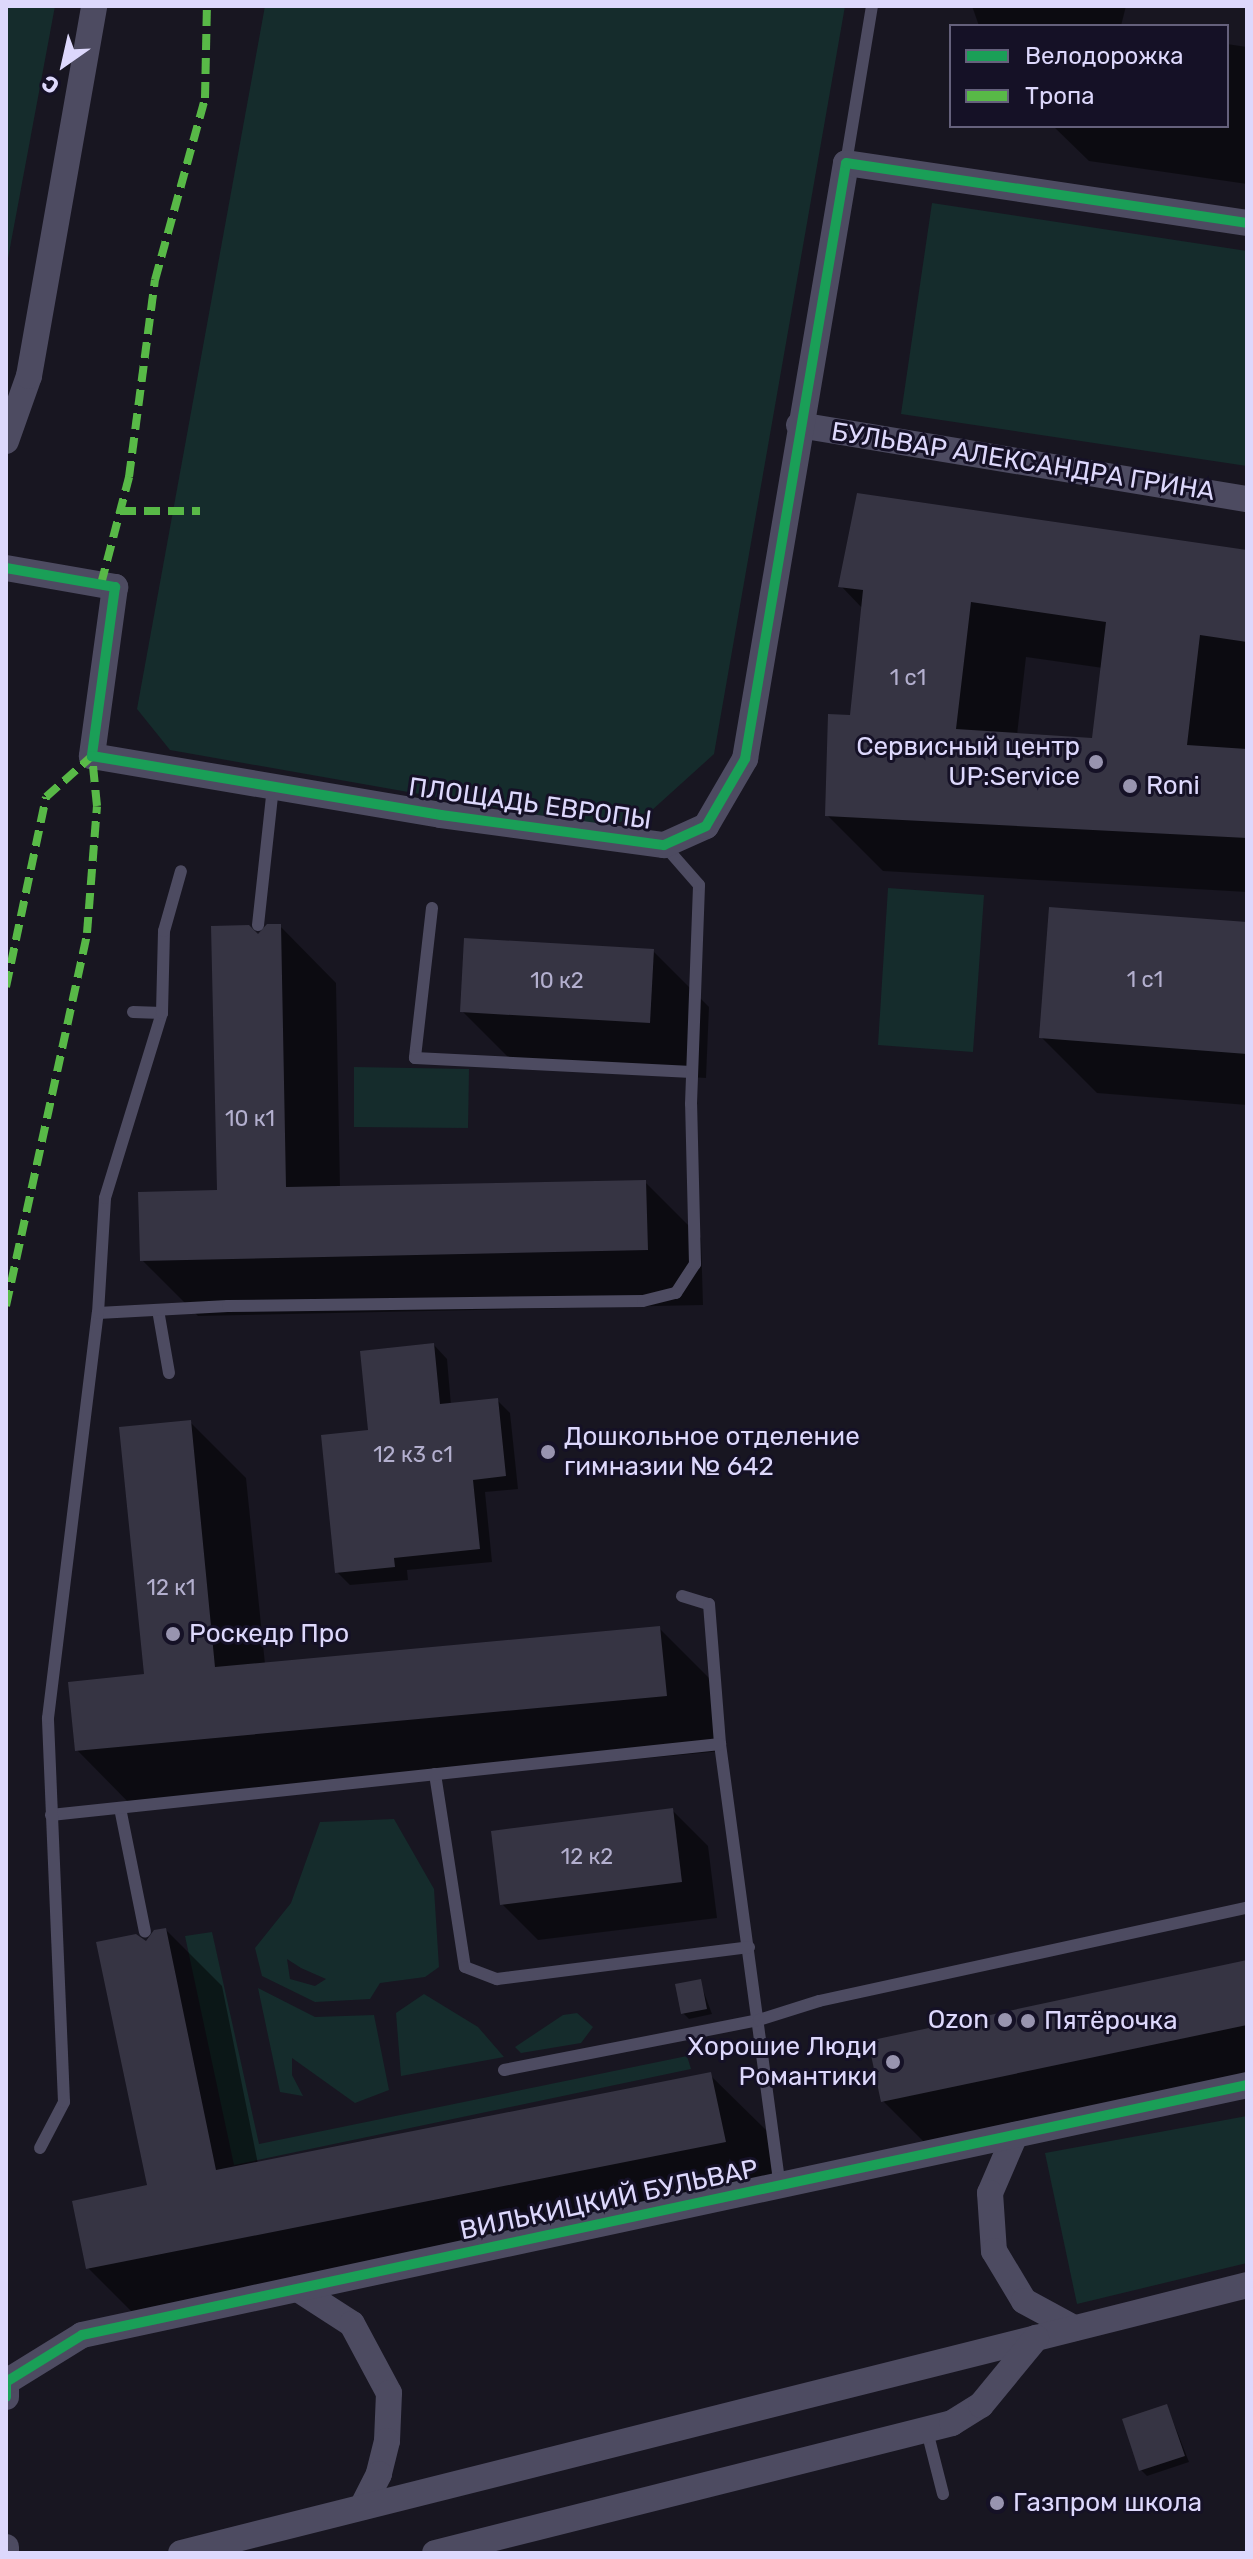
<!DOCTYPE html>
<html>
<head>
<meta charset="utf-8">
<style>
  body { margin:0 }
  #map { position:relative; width:1253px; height:2559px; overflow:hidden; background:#181621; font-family:Rubik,sans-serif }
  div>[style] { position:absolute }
  .green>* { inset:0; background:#152c2c }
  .shadow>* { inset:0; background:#0007 }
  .building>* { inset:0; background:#363443 }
  .lane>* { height:12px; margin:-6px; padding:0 6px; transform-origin:6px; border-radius:6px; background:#4d4b61 }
  .street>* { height:26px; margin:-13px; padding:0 13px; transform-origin:13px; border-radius:13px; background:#4d4b61 }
  .quiet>* { height:8px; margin-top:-4px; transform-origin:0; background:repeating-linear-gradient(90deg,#58b947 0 16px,transparent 0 24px) }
  .cycleway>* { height:10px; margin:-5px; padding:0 5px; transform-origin:5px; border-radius:5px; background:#1a9f57 }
  .dots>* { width:22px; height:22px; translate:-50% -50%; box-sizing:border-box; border:4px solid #151126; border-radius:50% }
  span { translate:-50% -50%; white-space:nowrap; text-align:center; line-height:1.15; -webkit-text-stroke:6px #151126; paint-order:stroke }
  .number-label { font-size:22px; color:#b3afce }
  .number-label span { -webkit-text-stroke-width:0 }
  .street-label { font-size:26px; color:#ddd8fc }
  .poi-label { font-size:26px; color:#ddd8fc }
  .right { translate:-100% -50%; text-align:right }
  .left { translate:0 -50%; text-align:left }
  .frame { position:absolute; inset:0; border:8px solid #ddd8fc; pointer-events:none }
  .legend { position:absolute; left:949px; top:24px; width:280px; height:104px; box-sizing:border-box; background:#151126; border:2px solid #65617c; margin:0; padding:10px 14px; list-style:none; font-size:24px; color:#ddd8fc }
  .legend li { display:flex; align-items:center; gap:16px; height:40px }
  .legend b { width:40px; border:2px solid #65617c }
  .north { position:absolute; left:24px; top:24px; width:80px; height:80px; -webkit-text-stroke:6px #151126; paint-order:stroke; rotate:214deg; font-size:22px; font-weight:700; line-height:32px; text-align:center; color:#ddd8fc }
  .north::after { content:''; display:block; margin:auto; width:28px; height:36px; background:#ddd8fc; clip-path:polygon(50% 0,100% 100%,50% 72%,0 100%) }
</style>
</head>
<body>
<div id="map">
  <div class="green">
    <div style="clip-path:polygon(6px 6px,55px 6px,6px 269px)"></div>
    <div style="clip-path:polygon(265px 6px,845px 6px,714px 754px,651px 811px,606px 827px,170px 750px,137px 709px)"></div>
    <div style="clip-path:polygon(932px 203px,1247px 251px,1247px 466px,901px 414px)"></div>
    <div style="clip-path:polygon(888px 888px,984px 895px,973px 1052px,878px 1045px)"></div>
    <div style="clip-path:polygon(354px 1067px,469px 1069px,468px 1128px,354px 1127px)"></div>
    <div style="clip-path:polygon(evenodd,394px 1819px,434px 1889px,439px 1967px,425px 1977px,380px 1983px,370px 1999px,315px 2002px,262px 1976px,255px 1948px,291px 1903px,320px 1822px,394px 1819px,287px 1959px,301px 1968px,326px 1979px,315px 1986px,290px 1979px,287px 1959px)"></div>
    <div style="clip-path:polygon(212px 1932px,259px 2144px,687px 2056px,691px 2069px,234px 2165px,185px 1936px)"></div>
    <div style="clip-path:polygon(258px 1988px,315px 2017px,374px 2015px,389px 2090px,355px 2103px,292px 2058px,292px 2075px,303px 2096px,280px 2092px)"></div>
    <div style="clip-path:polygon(424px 1994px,478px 2027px,504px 2057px,401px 2076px,396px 2013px)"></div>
    <div style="clip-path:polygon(577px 2013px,593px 2027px,581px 2043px,521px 2053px,515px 2047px,563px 2015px)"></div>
    <div style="clip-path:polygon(1247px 2116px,1247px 2263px,1077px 2304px,1045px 2153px)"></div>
  </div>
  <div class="shadow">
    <div style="clip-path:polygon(972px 6px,1126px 6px,1121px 26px,979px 26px)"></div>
    <div style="clip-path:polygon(1227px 44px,1247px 47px,1247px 184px,1089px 161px,1053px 126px,1227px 126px)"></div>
    <div style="clip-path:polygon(evenodd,1247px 552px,1247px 892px,883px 871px,827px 815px,851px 717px,863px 609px,841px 586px,1247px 552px,1026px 657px,1103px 668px,1094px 741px,1017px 735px,1026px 657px)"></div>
    <div style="clip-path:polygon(1247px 924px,1247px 1105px,1097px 1093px,1041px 1037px)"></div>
    <div style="clip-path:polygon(280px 926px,336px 983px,340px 1188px,645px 1182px,701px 1238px,703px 1305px,198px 1316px,142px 1260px,219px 1192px,258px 937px)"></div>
    <div style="clip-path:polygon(653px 951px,709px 1007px,706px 1078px,518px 1067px,462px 1011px)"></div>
    <div style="clip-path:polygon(434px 1345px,447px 1359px,451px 1405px,497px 1400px,510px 1413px,518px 1489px,485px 1492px,492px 1562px,407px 1570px,408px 1580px,350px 1585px,337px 1572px,370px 1432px)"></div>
    <div style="clip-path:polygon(190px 1422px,246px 1478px,265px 1664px,659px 1628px,715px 1684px,722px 1751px,133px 1807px,77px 1750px,146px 1676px)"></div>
    <div style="clip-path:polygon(672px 1810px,708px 1846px,717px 1918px,538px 1940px,502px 1904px)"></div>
    <div style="clip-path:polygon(166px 1930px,222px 1986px,258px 2164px,710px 2075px,767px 2131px,781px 2197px,144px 2324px,88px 2268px,149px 2187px,146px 1944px)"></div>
    <div style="clip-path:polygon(1247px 1962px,1247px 2093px,939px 2157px,883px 2101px)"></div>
    <div style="clip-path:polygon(700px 1982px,712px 2014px,689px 2019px,683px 2013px)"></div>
    <div style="clip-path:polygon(1167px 2406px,1189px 2462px,1147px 2476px,1141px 2470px)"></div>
  </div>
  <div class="building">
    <div style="clip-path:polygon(evenodd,857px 493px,1247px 550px,1247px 642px,1200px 635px,1187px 745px,1247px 749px,1247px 838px,825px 816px,828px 714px,850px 715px,863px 590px,838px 587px,857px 493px,971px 602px,1106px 622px,1092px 738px,956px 729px,971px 602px)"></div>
    <div style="clip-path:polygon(1049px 907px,1247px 922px,1247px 1054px,1039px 1038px)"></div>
    <div style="clip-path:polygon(267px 924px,281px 924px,286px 1187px,646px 1180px,648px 1250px,140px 1261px,138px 1192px,217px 1190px,211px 926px,249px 925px,258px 934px)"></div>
    <div style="clip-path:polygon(464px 938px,654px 949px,650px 1023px,460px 1012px)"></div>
    <div style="clip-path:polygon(434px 1343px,440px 1404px,498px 1398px,506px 1476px,473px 1480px,480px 1549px,394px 1558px,395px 1567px,335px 1573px,321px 1435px,368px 1430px,360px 1351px)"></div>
    <div style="clip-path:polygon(191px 1420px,215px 1667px,660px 1626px,667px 1696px,75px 1751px,68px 1682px,144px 1674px,119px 1427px)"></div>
    <div style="clip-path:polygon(673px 1808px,682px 1882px,500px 1905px,491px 1831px)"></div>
    <div style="clip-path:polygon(166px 1928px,216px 2170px,711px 2072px,726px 2142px,86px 2269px,72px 2201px,147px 2185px,96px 1942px,136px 1934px,146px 1941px,154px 1930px)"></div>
    <div style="clip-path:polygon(1247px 1960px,1247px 2025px,881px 2102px,868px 2041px)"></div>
    <div style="clip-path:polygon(701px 1979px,707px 2009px,681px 2014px,675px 1984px)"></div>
    <div style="clip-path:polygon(1167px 2404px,1185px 2456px,1139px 2471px,1122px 2419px)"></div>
  </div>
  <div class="lane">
    <div style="left:846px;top:163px;width:159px;rotate:-80.6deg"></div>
    <div style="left:432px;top:908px;width:151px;rotate:96.5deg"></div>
    <div style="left:415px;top:1058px;width:277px;rotate:2.9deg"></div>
    <div style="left:258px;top:925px;width:138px;rotate:-83.8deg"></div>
    <div style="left:133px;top:1012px;width:29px;rotate:2deg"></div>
    <div style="left:158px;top:1310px;width:64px;rotate:80.1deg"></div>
    <div style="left:98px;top:1313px;width:130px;rotate:-3.1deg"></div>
    <div style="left:228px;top:1306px;width:415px;rotate:-0.7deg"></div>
    <div style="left:643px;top:1301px;width:34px;rotate:-14deg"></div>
    <div style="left:676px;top:1293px;width:35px;rotate:-57deg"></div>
    <div style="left:695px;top:1264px;width:160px;rotate:-91.4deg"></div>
    <div style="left:691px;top:1104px;width:219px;rotate:-87.9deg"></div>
    <div style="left:699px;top:885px;width:53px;rotate:-131.2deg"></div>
    <div style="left:682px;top:1596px;width:28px;rotate:17deg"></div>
    <div style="left:709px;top:1604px;width:140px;rotate:85.5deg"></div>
    <div style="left:720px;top:1744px;width:445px;rotate:82.3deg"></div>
    <div style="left:435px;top:1774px;width:195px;rotate:81.2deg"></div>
    <div style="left:465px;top:1967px;width:34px;rotate:21deg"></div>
    <div style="left:497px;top:1979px;width:254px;rotate:-7.2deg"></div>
    <div style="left:120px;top:1808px;width:126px;rotate:78.6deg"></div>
    <div style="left:51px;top:1815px;width:673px;rotate:-6.06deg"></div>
    <div style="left:504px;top:2070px;width:260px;rotate:-11.1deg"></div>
    <div style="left:759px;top:2020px;width:63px;rotate:-17.6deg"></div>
    <div style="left:819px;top:2001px;width:438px;rotate:-12.3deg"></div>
    <div style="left:40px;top:2148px;width:52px;rotate:-62.4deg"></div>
    <div style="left:64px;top:2102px;width:384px;rotate:-92.4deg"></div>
    <div style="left:48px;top:1718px;width:408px;rotate:-83deg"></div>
    <div style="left:98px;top:1313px;width:115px;rotate:-86.5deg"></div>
    <div style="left:105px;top:1198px;width:194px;rotate:-72.9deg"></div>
    <div style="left:162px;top:1013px;width:82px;rotate:-88.6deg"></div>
    <div style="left:164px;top:931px;width:62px;rotate:-74.2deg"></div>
    <div style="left:927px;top:2431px;width:65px;rotate:75.7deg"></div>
  </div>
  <div class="street">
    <div style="left:799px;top:425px;width:454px;rotate:9.4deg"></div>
    <div style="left:6px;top:441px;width:69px;rotate:-70.5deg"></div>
    <div style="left:29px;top:376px;width:376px;rotate:-80deg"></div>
    <div style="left:6px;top:568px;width:111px;rotate:9.9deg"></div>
    <div style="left:115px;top:587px;width:171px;rotate:97.8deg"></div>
    <div style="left:92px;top:756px;width:354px;rotate:9.6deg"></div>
    <div style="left:441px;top:815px;width:225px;rotate:7.7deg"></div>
    <div style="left:664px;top:845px;width:46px;rotate:-24.3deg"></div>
    <div style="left:706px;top:826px;width:78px;rotate:-59.8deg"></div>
    <div style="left:745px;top:759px;width:604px;rotate:-80.38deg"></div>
    <div style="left:846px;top:163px;width:405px;rotate:8.5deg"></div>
    <div style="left:1015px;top:2135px;width:63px;rotate:113.3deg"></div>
    <div style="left:990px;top:2193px;width:58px;rotate:86.1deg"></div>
    <div style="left:994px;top:2251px;width:58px;rotate:59deg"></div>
    <div style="left:1024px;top:2301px;width:57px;rotate:28.4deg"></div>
    <div style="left:298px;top:2289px;width:64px;rotate:32.9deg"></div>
    <div style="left:352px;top:2324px;width:78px;rotate:61.8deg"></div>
    <div style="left:389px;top:2393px;width:48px;rotate:92.4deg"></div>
    <div style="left:387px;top:2441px;width:34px;rotate:104deg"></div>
    <div style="left:379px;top:2474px;width:37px;rotate:117deg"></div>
    <div style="left:6px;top:2397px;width:15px;rotate:-90deg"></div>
    <div style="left:6px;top:2382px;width:89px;rotate:-31.7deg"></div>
    <div style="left:82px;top:2335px;width:1192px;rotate:-12.11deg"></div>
    <div style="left:6px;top:2547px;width:6px;rotate:90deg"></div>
    <div style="left:181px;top:2553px;width:1099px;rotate:-14.11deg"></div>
    <div style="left:435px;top:2553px;width:533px;rotate:-14.11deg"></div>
    <div style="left:952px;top:2423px;width:34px;rotate:-32deg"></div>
    <div style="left:981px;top:2405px;width:87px;rotate:-50.6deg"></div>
  </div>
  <div class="quiet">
    <div style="left:120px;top:511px;width:80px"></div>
    <div style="left:101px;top:584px;width:111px;rotate:-75.3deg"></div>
    <div style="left:129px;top:477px;width:199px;rotate:-82.5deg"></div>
    <div style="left:155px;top:280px;width:189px;rotate:-74.6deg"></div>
    <div style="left:205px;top:98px;width:92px;rotate:-88.8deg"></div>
    <div style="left:6px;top:987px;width:194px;rotate:-78.1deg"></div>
    <div style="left:46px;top:797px;width:62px;rotate:-41.7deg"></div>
    <div style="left:6px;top:1306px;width:382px;rotate:-77.7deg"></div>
    <div style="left:87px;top:933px;width:127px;rotate:-85.5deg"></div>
    <div style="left:97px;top:806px;width:50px;rotate:-95.7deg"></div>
  </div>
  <div class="cycleway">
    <div style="left:6px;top:568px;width:111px;rotate:9.9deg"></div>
    <div style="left:115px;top:587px;width:171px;rotate:97.8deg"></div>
    <div style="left:92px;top:756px;width:354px;rotate:9.6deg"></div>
    <div style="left:441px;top:815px;width:225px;rotate:7.7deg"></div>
    <div style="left:664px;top:845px;width:46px;rotate:-24.3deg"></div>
    <div style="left:706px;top:826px;width:78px;rotate:-59.8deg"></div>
    <div style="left:745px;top:759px;width:604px;rotate:-80.38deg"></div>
    <div style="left:846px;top:163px;width:405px;rotate:8.5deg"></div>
    <div style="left:6px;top:2397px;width:15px;rotate:-90deg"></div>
    <div style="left:6px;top:2382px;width:89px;rotate:-31.7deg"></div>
    <div style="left:82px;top:2335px;width:1192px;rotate:-12.11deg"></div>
  </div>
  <div class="dots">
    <div style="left:1096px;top:762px;background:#9894af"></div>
    <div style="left:1130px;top:786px;background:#9894af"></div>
    <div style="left:548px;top:1452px;background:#9894af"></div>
    <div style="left:173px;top:1634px;background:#9894af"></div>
    <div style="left:1005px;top:2020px;background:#9894af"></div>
    <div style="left:1028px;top:2021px;background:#9894af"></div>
    <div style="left:893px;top:2062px;background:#9894af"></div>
    <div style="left:997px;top:2503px;background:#9894af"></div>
  </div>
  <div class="number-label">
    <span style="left:908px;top:678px">1 с1</span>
    <span style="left:1145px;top:980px">1 с1</span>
    <span style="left:557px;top:981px">10 к2</span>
    <span style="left:250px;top:1119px">10 к1</span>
    <span style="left:413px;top:1455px">12 к3 с1</span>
    <span style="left:171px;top:1588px">12 к1</span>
    <span style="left:587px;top:1857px">12 к2</span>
  </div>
  <div class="street-label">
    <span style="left:1023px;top:462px;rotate:9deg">БУЛЬВАР АЛЕКСАНДРА ГРИНА</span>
    <span style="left:530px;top:804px;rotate:8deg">ПЛОЩАДЬ ЕВРОПЫ</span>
    <span style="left:609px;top:2200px;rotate:-12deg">ВИЛЬКИЦКИЙ БУЛЬВАР</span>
  </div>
  <div class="poi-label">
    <span class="right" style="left:1080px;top:762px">Сервисный центр<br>UP:Service</span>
    <span class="left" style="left:1146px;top:786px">Roni</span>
    <span class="left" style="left:564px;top:1452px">Дошкольное отделение<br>гимназии № 642</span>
    <span class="left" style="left:189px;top:1634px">Роскедр Про</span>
    <span class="right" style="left:989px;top:2020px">Ozon</span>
    <span class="left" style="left:1044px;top:2021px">Пятёрочка</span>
    <span class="right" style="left:877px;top:2062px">Хорошие Люди<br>Романтики</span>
    <span class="left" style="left:1013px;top:2503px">Газпром школа</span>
  </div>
  <div class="frame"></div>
  <ul class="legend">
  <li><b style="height:10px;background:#1a9f57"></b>Велодорожка</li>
  <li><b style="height:10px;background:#58b947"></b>Тропа</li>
  </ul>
  <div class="north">С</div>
</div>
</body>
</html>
